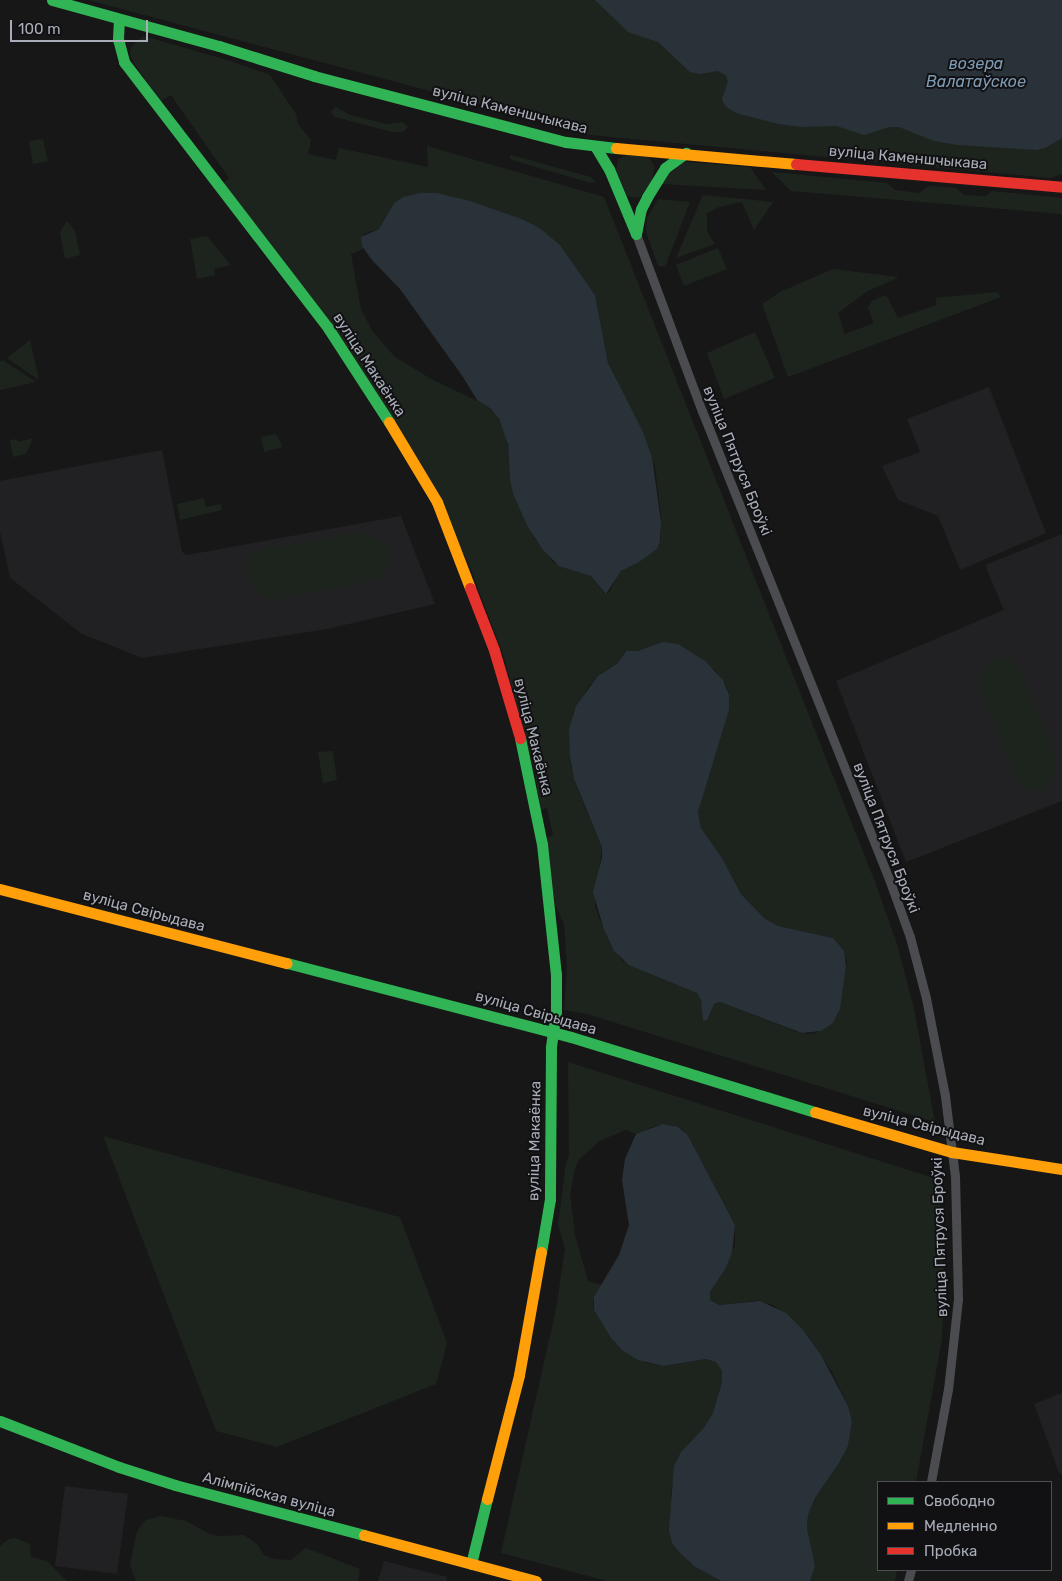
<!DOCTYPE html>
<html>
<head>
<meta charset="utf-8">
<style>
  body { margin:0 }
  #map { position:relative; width:1062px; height:1581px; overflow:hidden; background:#171717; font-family:Rubik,sans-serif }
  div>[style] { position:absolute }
  .built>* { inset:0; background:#212123 }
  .green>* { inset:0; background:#1d241e }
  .water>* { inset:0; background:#2a3239 }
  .street>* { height:9px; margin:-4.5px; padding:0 4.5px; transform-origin:4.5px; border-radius:4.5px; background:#4b4c50 }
  .fast>* { height:11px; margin:-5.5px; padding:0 5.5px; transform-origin:5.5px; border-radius:5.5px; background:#30b455 }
  .slow>* { height:11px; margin:-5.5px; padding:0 5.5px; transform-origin:5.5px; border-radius:5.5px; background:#ff9f0a }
  .jam>* { height:11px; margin:-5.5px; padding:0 5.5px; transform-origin:5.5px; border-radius:5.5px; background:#e5322d }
  span { translate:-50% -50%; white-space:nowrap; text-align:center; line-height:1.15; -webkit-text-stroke:4px #111113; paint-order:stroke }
  .street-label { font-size:15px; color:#a8adb8 }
  .water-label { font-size:16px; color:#7f9bb3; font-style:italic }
  .legend { position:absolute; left:877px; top:1481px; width:175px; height:90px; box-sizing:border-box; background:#111113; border:1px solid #4d4f55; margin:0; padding:6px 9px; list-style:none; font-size:15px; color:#a8adb8 }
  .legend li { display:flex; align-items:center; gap:10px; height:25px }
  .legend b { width:25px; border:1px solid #4d4f55 }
  .scale { position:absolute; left:10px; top:20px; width:138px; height:22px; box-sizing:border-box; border:2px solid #a8adb8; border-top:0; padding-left:6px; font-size:15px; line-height:18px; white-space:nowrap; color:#a8adb8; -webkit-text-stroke:4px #111113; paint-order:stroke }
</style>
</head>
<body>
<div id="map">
  <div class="built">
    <div style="clip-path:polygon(989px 387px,1046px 533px,960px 570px,938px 516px,898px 500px,882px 466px,920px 452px,907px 419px)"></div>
    <div style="clip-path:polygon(162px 450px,182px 552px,187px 555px,401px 516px,435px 604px,327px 629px,142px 658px,82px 634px,10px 578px,0 532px,0 481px)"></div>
    <div style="clip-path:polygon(1062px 534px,1062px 801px,906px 862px,836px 681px,1004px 610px,985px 565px)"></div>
    <div style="clip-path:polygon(1062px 1393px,1062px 1475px,1059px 1473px,1034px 1404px)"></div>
    <div style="clip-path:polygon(65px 1486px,128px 1494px,117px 1574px,55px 1566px)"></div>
    <div style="clip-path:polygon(384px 1561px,447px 1577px,446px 1581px,378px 1581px)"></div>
  </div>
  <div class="green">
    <div style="clip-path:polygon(88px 0,1062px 0,1062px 174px,1050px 178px,579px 134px,542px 122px,520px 106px,479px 104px)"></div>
    <div style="clip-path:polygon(evenodd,143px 36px,231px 61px,270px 75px,296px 114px,298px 124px,311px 140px,308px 154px,336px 160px,339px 148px,428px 167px,427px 146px,604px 197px,875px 882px,897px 944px,914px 1009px,935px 1122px,587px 1014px,564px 1010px,567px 967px,564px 924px,555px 905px,547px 838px,553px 835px,547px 808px,541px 810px,535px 773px,504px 657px,470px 567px,432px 488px,223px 183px,229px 178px,171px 95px,161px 101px,133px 62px,130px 54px,131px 47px,143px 36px,420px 193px,446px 195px,519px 218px,560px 245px,595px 295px,608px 363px,649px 448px,655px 467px,661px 516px,661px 538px,657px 549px,619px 573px,610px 591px,606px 594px,591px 576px,554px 563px,535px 539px,513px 494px,510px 480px,507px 438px,496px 414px,482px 403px,433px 380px,395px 357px,372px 331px,361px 309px,351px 254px,363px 249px,364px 234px,379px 229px,394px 203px,403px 197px,420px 193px,143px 36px,662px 642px,715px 670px,726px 685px,729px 695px,729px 710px,698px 812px,701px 828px,722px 858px,741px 894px,764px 918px,778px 926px,833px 938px,847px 961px,838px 1015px,829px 1026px,816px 1033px,806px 1034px,797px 1032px,720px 1002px,713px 1005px,701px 1004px,700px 996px,694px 991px,623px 961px,611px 946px,599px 918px,595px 905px,602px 847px,577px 788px,571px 767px,570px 755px,573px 713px,589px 686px,603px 672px,618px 663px,625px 652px,638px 651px,662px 642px)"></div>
    <div style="clip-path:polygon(336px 107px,350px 115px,387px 124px,403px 122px,408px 127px,403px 132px,392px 132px,335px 117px,330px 112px)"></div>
    <div style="clip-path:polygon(43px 139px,48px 161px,33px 164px,29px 141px)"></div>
    <div style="clip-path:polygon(511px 155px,591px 177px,595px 182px,591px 183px,512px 160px,509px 157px)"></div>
    <div style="clip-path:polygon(627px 155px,649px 157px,655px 167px,651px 182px,640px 197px,634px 198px,626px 195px,616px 170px,618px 159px)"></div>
    <div style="clip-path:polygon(687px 162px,750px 167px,766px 190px,662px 184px,670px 169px,678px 163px)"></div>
    <div style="clip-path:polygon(772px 172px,887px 183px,895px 190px,919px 193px,929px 186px,956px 188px,964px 195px,986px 196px,992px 191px,1062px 198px,1062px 214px,791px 191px)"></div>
    <div style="clip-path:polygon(703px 195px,773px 202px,754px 230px,742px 202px,719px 207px,707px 213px,707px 231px,715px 244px,676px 258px)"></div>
    <div style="clip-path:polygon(658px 199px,690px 202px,665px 267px,658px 266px,646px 232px,647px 218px)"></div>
    <div style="clip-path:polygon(67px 221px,75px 231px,80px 255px,65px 259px,60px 232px)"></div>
    <div style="clip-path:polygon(207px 236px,231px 265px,214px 269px,215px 275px,197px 279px,190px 239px)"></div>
    <div style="clip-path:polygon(718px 248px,727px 269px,684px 286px,676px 265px)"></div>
    <div style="clip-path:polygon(833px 269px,899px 277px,868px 291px,838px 313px,845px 334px,874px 323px,868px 308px,872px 301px,886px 295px,898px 318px,937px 305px,935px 298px,997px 292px,1001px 297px,788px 377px,762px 304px,780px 292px)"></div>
    <div style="clip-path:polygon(755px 332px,775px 378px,724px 399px,707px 353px)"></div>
    <div style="clip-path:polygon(30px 340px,39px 380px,7px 358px)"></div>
    <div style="clip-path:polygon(2px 360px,36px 382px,0 390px,0 362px)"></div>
    <div style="clip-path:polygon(276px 434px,283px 447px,264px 452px,261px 437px)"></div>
    <div style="clip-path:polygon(33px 438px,26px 454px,13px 457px,10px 440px,17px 439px,18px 442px)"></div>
    <div style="clip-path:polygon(204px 498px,206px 507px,221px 504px,222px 510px,180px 520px,177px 504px)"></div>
    <div style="clip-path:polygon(364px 531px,385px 542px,388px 549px,391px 557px,381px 579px,275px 600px,264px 598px,249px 583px,246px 567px,250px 555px,269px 548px)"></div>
    <div style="clip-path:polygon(998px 658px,1010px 660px,1019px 667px,1056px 759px,1056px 776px,1043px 788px,1032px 790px,1017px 781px,980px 689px,979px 678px,983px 667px)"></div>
    <div style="clip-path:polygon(333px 751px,337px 780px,323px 783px,318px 752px)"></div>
    <div style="clip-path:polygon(568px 1062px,940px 1180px,944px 1285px,942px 1339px,916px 1482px,878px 1482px,878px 1570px,897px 1570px,895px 1581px,810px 1581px,815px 1566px,807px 1528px,808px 1515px,815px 1498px,839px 1463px,848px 1446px,852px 1421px,848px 1406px,832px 1372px,811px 1340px,804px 1331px,773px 1305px,754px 1301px,719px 1305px,710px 1300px,710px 1292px,726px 1268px,735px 1245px,735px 1225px,687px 1134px,681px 1128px,669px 1125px,656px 1126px,636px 1134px,626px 1130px,599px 1141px,579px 1160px,575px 1168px,570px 1195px,575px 1235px,588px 1281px,602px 1285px,593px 1301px,594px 1310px,611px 1338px,622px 1350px,646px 1363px,663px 1366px,706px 1359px,716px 1362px,722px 1371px,722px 1382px,713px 1413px,703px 1429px,677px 1459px,671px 1494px,689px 1563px,721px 1581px,607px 1581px,501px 1553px,556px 1309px,565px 1249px,558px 1225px,566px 1163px,569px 1155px)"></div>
    <div style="clip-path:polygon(103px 1136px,400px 1217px,447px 1343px,436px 1384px,277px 1447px,216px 1431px)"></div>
    <div style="clip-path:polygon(160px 1516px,186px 1521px,210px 1534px,219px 1536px,244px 1535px,257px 1544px,264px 1555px,274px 1559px,291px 1560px,306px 1548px,360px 1569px,358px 1581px,136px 1581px,130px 1565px,137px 1531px,146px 1520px)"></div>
    <div style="clip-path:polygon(16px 1538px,30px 1544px,31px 1557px,47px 1561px,67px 1581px,0 1581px,0 1546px,9px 1539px)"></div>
  </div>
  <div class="water">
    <div style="clip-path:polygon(595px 0,1062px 0,1062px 138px,1045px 148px,1036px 150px,958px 145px,934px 141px,899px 127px,889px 127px,864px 135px,837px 126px,802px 127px,778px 124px,736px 113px,725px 106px,722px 99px,728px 82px,726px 75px,718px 71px,700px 74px,690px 72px,658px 42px,628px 32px)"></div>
    <div style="clip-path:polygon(420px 193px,437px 193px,470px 201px,519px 218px,538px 227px,560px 245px,595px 295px,608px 363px,643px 432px,652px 457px,661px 522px,660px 541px,657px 549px,639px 562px,621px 571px,606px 594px,591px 576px,559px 566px,543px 550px,528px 527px,513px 494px,510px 480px,508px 444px,499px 419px,491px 409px,477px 400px,463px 377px,400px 289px,372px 260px,362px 246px,361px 237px,379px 229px,394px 203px,403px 197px)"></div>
    <div style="clip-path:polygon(662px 642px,678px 644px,705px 661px,723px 680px,729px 695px,729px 710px,698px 812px,701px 828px,722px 858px,741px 894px,764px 918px,778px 926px,833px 938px,844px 951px,846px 966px,840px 1009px,833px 1023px,821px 1031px,802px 1033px,720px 1002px,714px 1004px,707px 1020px,703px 1021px,701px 1000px,697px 993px,629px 965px,614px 951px,604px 930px,593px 892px,602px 858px,602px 847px,574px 779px,570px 757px,569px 729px,576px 706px,598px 676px,618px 663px,626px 651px,638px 651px)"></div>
    <div style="clip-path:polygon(663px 1124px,678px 1127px,687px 1134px,735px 1225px,732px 1253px,726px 1268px,710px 1292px,710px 1300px,719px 1305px,760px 1301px,786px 1313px,804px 1331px,821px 1355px,848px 1406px,852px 1421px,848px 1446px,839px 1463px,815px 1498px,808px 1515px,807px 1528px,815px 1566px,810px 1581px,721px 1581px,694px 1566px,680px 1553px,672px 1543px,669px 1530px,674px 1466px,681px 1452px,703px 1429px,713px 1413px,722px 1382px,722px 1371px,716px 1362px,706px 1359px,663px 1366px,638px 1360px,622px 1350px,611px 1338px,594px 1310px,594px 1297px,619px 1255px,629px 1225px,622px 1180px,625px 1159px,636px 1134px)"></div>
  </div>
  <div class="street">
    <div style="left:636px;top:234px;width:189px;rotate:69.6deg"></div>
    <div style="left:702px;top:411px;width:504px;rotate:68.22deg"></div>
    <div style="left:889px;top:879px;width:62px;rotate:70.1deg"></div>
    <div style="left:910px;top:937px;width:63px;rotate:75.3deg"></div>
    <div style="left:926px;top:998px;width:100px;rotate:79deg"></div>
    <div style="left:945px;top:1096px;width:81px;rotate:82.9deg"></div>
    <div style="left:955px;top:1176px;width:123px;rotate:88.6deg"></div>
    <div style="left:958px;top:1299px;width:91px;rotate:96.3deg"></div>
    <div style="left:948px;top:1389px;width:95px;rotate:100.4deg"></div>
    <div style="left:908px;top:1581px;width:11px;rotate:-75deg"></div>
  </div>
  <div class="fast">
    <div style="left:52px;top:0;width:173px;rotate:15.4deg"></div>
    <div style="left:219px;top:46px;width:100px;rotate:17.5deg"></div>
    <div style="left:314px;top:76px;width:260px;rotate:14.7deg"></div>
    <div style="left:566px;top:142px;width:50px;rotate:6.8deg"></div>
    <div style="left:119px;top:19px;width:20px;rotate:93deg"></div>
    <div style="left:118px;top:39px;width:24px;rotate:75deg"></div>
    <div style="left:124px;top:62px;width:335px;rotate:52.5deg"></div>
    <div style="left:328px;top:328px;width:112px;rotate:57deg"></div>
    <div style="left:595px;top:146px;width:27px;rotate:59deg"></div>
    <div style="left:609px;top:169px;width:70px;rotate:67.4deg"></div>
    <div style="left:636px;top:234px;width:25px;rotate:-79deg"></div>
    <div style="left:641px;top:209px;width:13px;rotate:-63deg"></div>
    <div style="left:647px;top:197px;width:34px;rotate:-58deg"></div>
    <div style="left:665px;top:168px;width:26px;rotate:-36deg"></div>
    <div style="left:520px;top:738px;width:108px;rotate:78.3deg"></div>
    <div style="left:542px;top:844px;width:131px;rotate:83.9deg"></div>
    <div style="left:556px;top:974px;width:37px;rotate:90deg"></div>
    <div style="left:556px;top:1011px;width:37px;rotate:98deg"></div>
    <div style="left:551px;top:1048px;width:151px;rotate:90.4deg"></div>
    <div style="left:550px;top:1199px;width:54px;rotate:99.6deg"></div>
    <div style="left:287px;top:963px;width:293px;rotate:14.6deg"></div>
    <div style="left:571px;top:1037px;width:255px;rotate:17.1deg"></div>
    <div style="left:0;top:1421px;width:128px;rotate:21.1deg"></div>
    <div style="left:119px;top:1467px;width:59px;rotate:17.8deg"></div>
    <div style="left:175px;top:1485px;width:196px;rotate:14.8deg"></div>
    <div style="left:471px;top:1564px;width:67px;rotate:-76.2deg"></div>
  </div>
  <div class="slow">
    <div style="left:616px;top:148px;width:181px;rotate:5.1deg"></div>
    <div style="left:389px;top:422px;width:93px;rotate:59deg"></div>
    <div style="left:437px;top:502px;width:92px;rotate:69deg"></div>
    <div style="left:0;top:889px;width:296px;rotate:14.5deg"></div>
    <div style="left:815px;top:1112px;width:143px;rotate:16.3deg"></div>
    <div style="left:952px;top:1152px;width:111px;rotate:8.8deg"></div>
    <div style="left:487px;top:1499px;width:128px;rotate:-75.5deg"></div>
    <div style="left:519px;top:1375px;width:125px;rotate:-79.9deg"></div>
    <div style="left:364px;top:1535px;width:178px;rotate:15deg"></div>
  </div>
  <div class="jam">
    <div style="left:796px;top:164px;width:267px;rotate:4.9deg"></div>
    <div style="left:470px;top:588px;width:66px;rotate:68.8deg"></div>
    <div style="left:494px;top:650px;width:92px;rotate:73.5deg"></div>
  </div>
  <div class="street-label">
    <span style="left:510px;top:110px;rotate:14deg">вуліца Каменшчыкава</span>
    <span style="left:908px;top:158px;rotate:5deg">вуліца Каменшчыкава</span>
    <span style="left:369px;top:365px;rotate:57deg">вуліца Макаёнка</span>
    <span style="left:737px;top:461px;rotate:68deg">вуліца Пятруся Броўкі</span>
    <span style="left:533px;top:737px;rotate:76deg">вуліца Макаёнка</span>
    <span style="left:886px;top:838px;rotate:69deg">вуліца Пятруся Броўкі</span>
    <span style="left:144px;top:911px;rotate:15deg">вуліца Свірыдава</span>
    <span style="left:536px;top:1013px;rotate:16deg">вуліца Свірыдава</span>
    <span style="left:924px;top:1126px;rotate:14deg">вуліца Свірыдава</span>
    <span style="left:535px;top:1141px;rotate:-89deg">вуліца Макаёнка</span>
    <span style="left:940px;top:1237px;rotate:-92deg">вуліца Пятруся Броўкі</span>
    <span style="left:269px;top:1495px;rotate:15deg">Алімпійская вуліца</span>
  </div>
  <div class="water-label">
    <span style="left:976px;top:73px">возера<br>Валатаўское</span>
  </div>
  <ul class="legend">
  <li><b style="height:6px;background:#30b455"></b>Свободно</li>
  <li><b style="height:6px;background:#ff9f0a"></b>Медленно</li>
  <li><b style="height:6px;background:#e5322d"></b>Пробка</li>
  </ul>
  <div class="scale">100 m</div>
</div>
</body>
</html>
